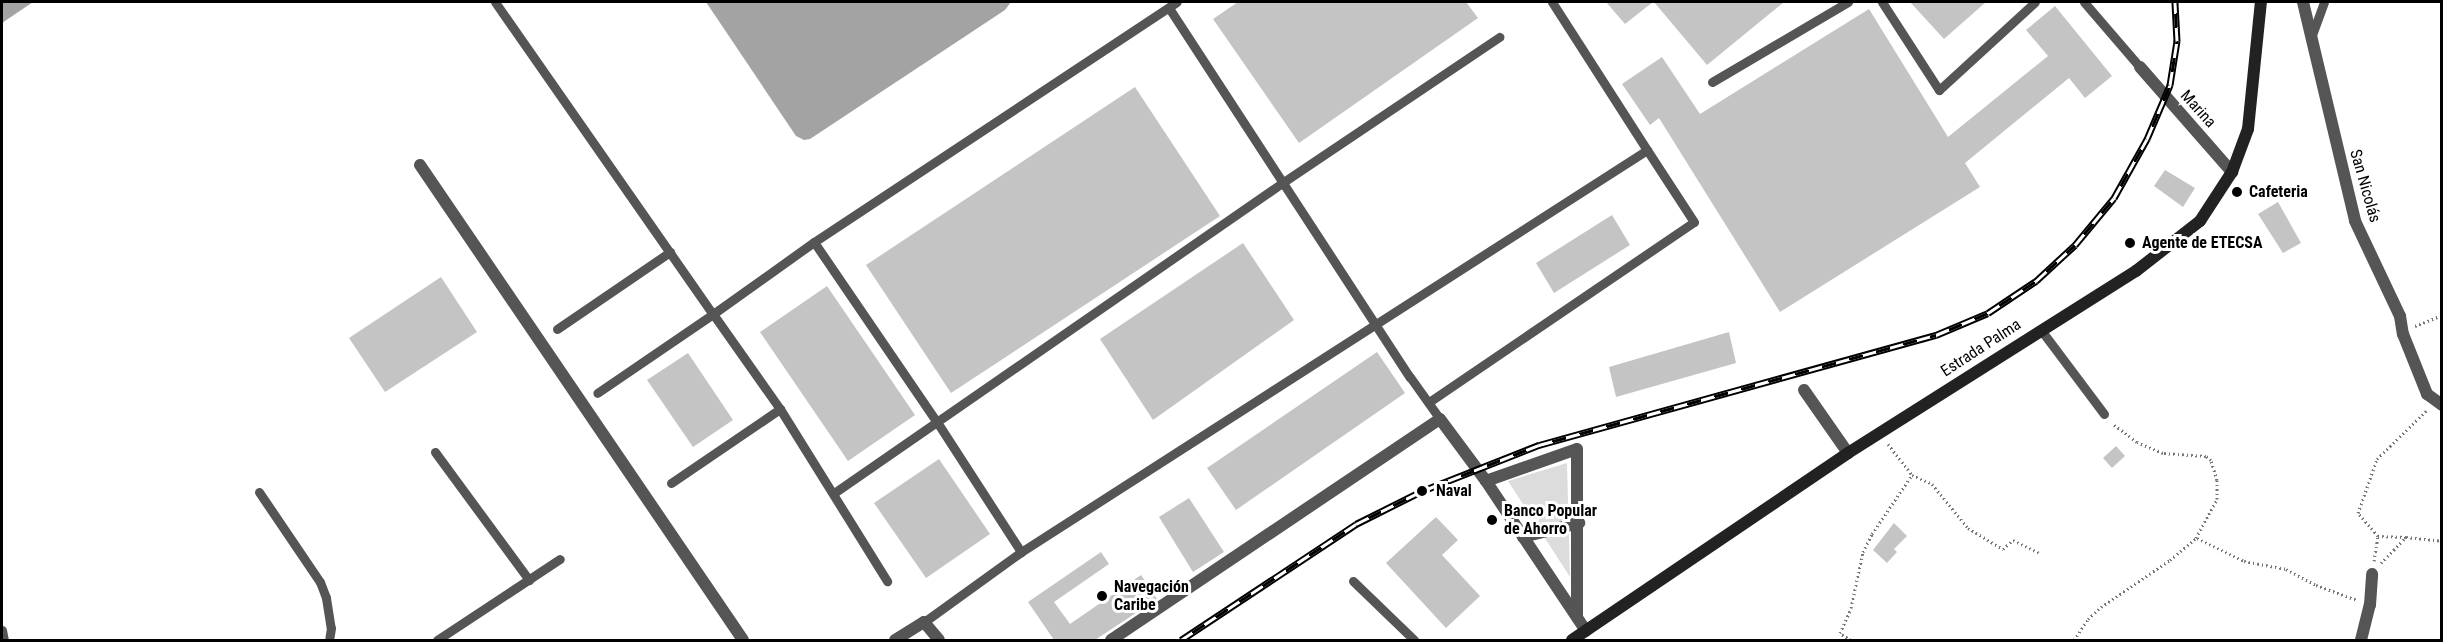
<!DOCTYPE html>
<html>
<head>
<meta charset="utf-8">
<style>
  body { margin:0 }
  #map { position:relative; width:2443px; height:642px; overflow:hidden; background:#fff; font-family:"Roboto Condensed",sans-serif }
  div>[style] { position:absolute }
  .green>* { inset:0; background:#dcdcdc }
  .water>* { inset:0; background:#a3a3a3 }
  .building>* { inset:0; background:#c4c4c4 }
  .path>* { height:3px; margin-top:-1.5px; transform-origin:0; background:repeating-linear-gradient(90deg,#777 0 1.5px,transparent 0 4.5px) }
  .service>* { height:9px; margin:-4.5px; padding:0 4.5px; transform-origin:4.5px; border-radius:4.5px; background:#555 }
  .minor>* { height:12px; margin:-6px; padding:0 6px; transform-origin:6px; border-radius:6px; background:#555 }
  .tertiary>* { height:12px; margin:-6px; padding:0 6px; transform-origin:6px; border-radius:6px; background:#555 }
  .secondary>* { height:12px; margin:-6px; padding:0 6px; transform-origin:6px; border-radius:6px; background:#222 }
  .rail>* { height:7px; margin-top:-3.5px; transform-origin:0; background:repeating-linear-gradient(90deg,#fff 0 14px,#000 0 28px); box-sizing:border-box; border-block:2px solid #000 }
  .dots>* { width:16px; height:16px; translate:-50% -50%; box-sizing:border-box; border:3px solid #fff; border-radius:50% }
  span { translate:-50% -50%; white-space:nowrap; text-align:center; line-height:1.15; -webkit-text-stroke:6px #fff; paint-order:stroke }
  .street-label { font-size:16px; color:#000 }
  .poi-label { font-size:16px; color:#000; font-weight:700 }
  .left { translate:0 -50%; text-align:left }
  .frame { position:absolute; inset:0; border:3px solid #000; pointer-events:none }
</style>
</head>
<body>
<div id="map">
  <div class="green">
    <div style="clip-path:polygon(1567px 463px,1570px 577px,1508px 481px)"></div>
  </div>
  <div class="water">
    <div style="clip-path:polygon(2px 2px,33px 2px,2px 23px)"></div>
    <div style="clip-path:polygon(706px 2px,1011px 2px,1005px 10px,810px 139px,804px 140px,796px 136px)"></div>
  </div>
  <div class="building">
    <div style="clip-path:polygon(1238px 2px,1466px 2px,1478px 18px,1299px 143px,1213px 19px)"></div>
    <div style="clip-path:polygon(1606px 2px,1653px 2px,1625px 24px)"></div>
    <div style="clip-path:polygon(1654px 2px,1784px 2px,1707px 65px)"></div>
    <div style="clip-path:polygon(1910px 2px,1986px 2px,1944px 39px)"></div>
    <div style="clip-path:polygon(2055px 6px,2112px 76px,2085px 98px,2069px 78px,1965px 163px,1980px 187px,1780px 312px,1659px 118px,1650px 125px,1622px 84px,1662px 57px,1700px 114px,1869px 9px,1948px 137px,2048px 56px,2026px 30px)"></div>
    <div style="clip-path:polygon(1135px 87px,1220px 216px,951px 393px,866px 265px)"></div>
    <div style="clip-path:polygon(2165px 170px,2195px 188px,2183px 207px,2154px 186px)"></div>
    <div style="clip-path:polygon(2278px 202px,2301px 243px,2283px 253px,2258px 214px)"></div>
    <div style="clip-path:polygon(1612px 215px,1630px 245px,1554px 293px,1536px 263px)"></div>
    <div style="clip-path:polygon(1243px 243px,1294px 320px,1153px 420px,1100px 339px)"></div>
    <div style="clip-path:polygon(441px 277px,477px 332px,385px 392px,349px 338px)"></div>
    <div style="clip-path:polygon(827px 286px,915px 415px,848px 461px,760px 332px)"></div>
    <div style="clip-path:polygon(1729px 332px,1736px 363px,1616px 397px,1609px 367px)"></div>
    <div style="clip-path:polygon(1377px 352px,1405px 393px,1236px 510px,1207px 468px)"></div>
    <div style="clip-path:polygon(688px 353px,733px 420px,693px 447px,647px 380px)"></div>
    <div style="clip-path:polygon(2116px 446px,2125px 456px,2112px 468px,2103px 458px)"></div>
    <div style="clip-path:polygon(939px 459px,990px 534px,926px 578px,874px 503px)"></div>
    <div style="clip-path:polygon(1189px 498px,1224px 552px,1193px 572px,1159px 517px)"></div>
    <div style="clip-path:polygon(1436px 517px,1458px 540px,1442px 555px,1480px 596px,1446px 628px,1386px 563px)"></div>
    <div style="clip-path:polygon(1894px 523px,1907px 536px,1894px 549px,1897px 552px,1887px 563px,1873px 550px)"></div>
    <div style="clip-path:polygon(1101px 552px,1109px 564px,1054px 602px,1070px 624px,1141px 575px,1157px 599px,1095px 640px,1054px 640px,1028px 602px)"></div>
  </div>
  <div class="path">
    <div style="left:2415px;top:326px;width:29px;rotate:-22deg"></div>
    <div style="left:1888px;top:444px;width:39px;rotate:52deg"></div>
    <div style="left:1912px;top:475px;width:22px;rotate:24deg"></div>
    <div style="left:1932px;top:484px;width:57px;rotate:50.7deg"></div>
    <div style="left:1968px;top:528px;width:41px;rotate:31deg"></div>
    <div style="left:2003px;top:549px;width:13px;rotate:-42deg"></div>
    <div style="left:2013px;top:540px;width:30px;rotate:26deg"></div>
    <div style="left:2406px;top:537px;width:28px;rotate:-178deg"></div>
    <div style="left:2378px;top:536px;width:30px;rotate:-131deg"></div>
    <div style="left:2358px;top:513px;width:57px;rotate:-70.6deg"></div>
    <div style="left:2377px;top:459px;width:69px;rotate:-44.4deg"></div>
    <div style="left:2197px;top:538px;width:52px;rotate:26.1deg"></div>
    <div style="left:2244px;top:561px;width:43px;rotate:10.8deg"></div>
    <div style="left:2286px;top:569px;width:34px;rotate:28deg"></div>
    <div style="left:2316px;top:585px;width:44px;rotate:20.1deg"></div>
    <div style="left:2374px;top:561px;width:25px;rotate:-81deg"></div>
    <div style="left:2381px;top:563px;width:36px;rotate:-46deg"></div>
    <div style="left:2406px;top:537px;width:36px;rotate:6deg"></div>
    <div style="left:1851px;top:640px;width:13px;rotate:-148deg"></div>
    <div style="left:1840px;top:633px;width:27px;rotate:-66deg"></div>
    <div style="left:1851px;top:608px;width:57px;rotate:-77.9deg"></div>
    <div style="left:1863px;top:552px;width:20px;rotate:-63deg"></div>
    <div style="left:1872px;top:534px;width:71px;rotate:-55.9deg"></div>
    <div style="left:2074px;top:640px;width:25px;rotate:-56deg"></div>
    <div style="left:2088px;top:619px;width:18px;rotate:-43deg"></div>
    <div style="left:2101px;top:607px;width:83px;rotate:-34.3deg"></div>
    <div style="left:2170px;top:560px;width:34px;rotate:-40deg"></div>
    <div style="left:2196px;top:538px;width:44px;rotate:-61.7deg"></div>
    <div style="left:2217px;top:499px;width:19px;rotate:-90deg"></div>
    <div style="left:2217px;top:480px;width:21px;rotate:-107deg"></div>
    <div style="left:2211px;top:460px;width:6px;rotate:-141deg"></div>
    <div style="left:2206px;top:456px;width:43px;rotate:-176deg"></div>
    <div style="left:2163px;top:453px;width:28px;rotate:-157deg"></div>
    <div style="left:2137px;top:442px;width:31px;rotate:-143deg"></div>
  </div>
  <div class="service">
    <div style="left:495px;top:2px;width:381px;rotate:55.1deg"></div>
    <div style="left:713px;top:314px;width:140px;rotate:145.7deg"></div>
    <div style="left:1882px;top:2px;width:105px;rotate:57.1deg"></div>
    <div style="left:1939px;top:90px;width:130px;rotate:-42.5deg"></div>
    <div style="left:2084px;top:2px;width:86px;rotate:49.3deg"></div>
    <div style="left:1169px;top:8px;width:441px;rotate:56.9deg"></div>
    <div style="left:1410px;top:377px;width:52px;rotate:54.5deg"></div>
    <div style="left:2312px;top:35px;width:35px;rotate:-70deg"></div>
    <div style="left:1712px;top:82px;width:158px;rotate:-30.5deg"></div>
    <div style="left:814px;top:242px;width:218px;rotate:55.7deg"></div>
    <div style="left:937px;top:422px;width:155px;rotate:57.1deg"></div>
    <div style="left:557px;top:329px;width:137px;rotate:-34.3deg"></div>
    <div style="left:2041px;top:330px;width:105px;rotate:53.1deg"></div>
    <div style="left:1429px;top:402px;width:320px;rotate:-34.2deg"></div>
    <div style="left:1694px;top:222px;width:86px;rotate:-123.1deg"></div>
    <div style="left:780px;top:409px;width:116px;rotate:-125.2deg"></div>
    <div style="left:713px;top:314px;width:124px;rotate:-35.5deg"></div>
    <div style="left:814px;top:242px;width:435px;rotate:-33.5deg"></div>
    <div style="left:435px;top:452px;width:159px;rotate:53.7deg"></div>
    <div style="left:671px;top:483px;width:132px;rotate:-34.2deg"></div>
    <div style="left:780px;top:409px;width:203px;rotate:58.1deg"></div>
    <div style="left:259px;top:492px;width:109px;rotate:55.9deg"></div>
    <div style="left:320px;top:582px;width:17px;rotate:69deg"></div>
    <div style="left:326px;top:598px;width:30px;rotate:81deg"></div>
    <div style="left:331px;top:628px;width:12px;rotate:99deg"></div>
    <div style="left:834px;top:493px;width:545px;rotate:-34.68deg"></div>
    <div style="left:1282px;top:183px;width:262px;rotate:-33.9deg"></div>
    <div style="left:1353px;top:581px;width:85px;rotate:44deg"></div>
    <div style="left:924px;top:622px;width:120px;rotate:-35.8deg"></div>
    <div style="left:1021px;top:552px;width:744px;rotate:-32.71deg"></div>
    <div style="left:1647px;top:150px;width:176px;rotate:-122.7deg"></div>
    <div style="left:2px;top:630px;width:10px;rotate:79deg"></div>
    <div style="left:437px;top:640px;width:147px;rotate:-33.4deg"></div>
  </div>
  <div class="minor">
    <div style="left:2303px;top:2px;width:225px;rotate:76.6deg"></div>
    <div style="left:2355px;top:221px;width:105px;rotate:64.7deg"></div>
    <div style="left:2400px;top:316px;width:18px;rotate:81deg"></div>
    <div style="left:2403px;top:334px;width:65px;rotate:68.2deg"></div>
    <div style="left:2427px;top:394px;width:19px;rotate:36deg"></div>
    <div style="left:2140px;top:67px;width:140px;rotate:48.8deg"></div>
    <div style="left:420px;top:165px;width:574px;rotate:55.78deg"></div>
    <div style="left:1804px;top:390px;width:77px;rotate:55.1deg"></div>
    <div style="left:1486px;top:481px;width:96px;rotate:-19.4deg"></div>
    <div style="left:1577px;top:449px;width:168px;rotate:90deg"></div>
    <div style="left:1523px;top:537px;width:58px;rotate:-14deg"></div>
    <div style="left:895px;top:640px;width:34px;rotate:-32deg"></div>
    <div style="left:924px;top:622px;width:23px;rotate:50deg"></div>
    <div style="left:1111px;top:640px;width:396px;rotate:-33.9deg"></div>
    <div style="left:2361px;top:640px;width:36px;rotate:-76deg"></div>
    <div style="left:2370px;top:605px;width:31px;rotate:-86deg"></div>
  </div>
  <div class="tertiary">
    <div style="left:1440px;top:419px;width:77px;rotate:53.4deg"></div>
    <div style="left:1486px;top:481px;width:180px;rotate:56.3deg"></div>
  </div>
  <div class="secondary">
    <div style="left:1572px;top:640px;width:333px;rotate:-34.1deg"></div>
    <div style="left:1848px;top:453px;width:341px;rotate:-32.3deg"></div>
    <div style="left:2136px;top:271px;width:81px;rotate:-38deg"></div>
    <div style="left:2200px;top:221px;width:59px;rotate:-56.9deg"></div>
    <div style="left:2232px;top:172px;width:46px;rotate:-69.6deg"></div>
    <div style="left:2248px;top:129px;width:128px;rotate:-84.2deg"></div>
  </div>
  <div class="rail">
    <div style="left:1181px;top:640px;width:210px;rotate:-33.5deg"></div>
    <div style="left:1356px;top:524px;width:74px;rotate:-26.6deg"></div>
    <div style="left:1422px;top:491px;width:126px;rotate:-21.5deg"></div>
    <div style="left:1539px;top:445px;width:412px;rotate:-15.5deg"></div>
    <div style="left:1936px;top:335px;width:56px;rotate:-22.9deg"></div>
    <div style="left:1988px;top:313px;width:58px;rotate:-33.7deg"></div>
    <div style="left:2036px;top:281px;width:53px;rotate:-42.7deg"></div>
    <div style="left:2075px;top:245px;width:61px;rotate:-50.3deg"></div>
    <div style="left:2114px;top:198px;width:68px;rotate:-60.8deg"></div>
    <div style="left:2147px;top:139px;width:59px;rotate:-66.9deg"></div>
    <div style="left:2170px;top:85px;width:45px;rotate:-81deg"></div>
    <div style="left:2177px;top:41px;width:39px;rotate:-93deg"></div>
  </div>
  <div class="dots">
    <div style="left:2237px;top:192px;background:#000"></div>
    <div style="left:2130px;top:243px;background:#000"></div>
    <div style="left:1422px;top:491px;background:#000"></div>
    <div style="left:1492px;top:520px;background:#000"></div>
    <div style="left:1102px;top:596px;background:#000"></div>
  </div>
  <div class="street-label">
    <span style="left:2198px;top:109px;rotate:48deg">Marina</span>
    <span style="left:2365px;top:186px;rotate:74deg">San Nicolás</span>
    <span style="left:1981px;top:348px;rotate:-33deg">Estrada Palma</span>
  </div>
  <div class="poi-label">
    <span class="left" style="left:2249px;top:192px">Cafeteria</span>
    <span class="left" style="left:2142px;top:243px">Agente de ETECSA</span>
    <span class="left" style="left:1436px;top:491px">Naval</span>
    <span class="left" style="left:1504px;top:520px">Banco Popular<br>de Ahorro</span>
    <span class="left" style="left:1114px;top:596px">Navegación<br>Caribe</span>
  </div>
  <div class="frame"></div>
</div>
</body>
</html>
